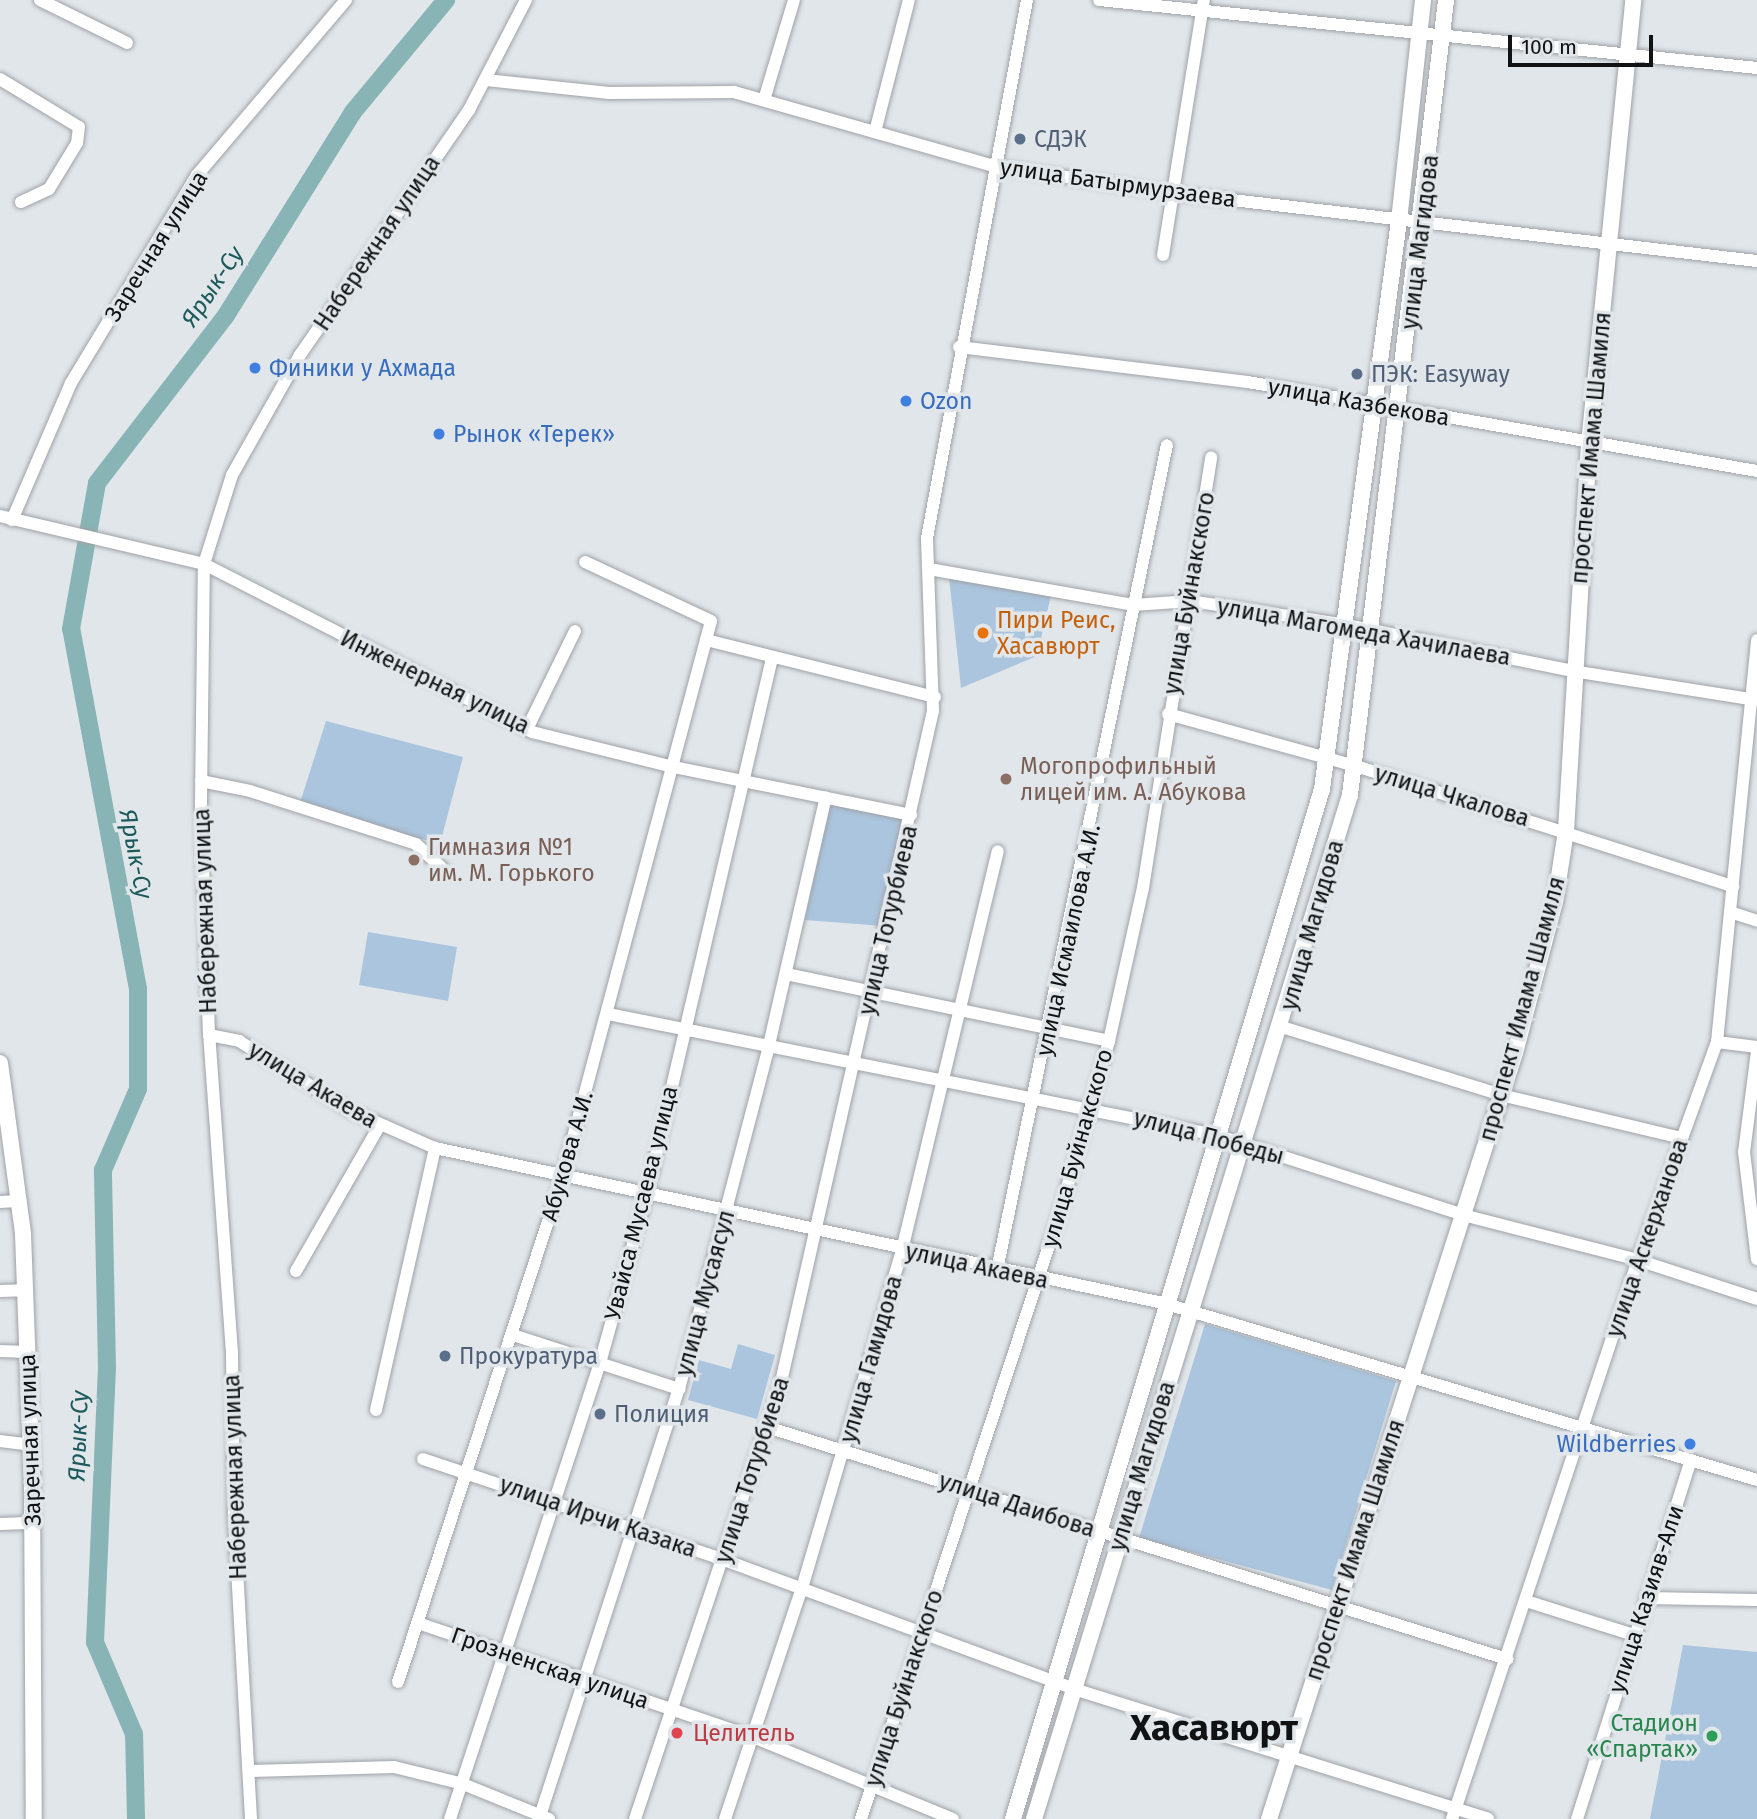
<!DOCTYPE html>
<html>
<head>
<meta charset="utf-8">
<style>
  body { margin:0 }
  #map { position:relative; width:1757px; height:1819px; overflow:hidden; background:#e1e6ea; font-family:"Fira Sans",sans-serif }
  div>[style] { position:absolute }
  .green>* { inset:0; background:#abc5de }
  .river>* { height:18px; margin:-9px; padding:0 9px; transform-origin:9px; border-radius:9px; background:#88b4b5 }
  .roads { filter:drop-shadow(0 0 2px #9ea2a7) drop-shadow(0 0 2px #9ea2a7) }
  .minor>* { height:12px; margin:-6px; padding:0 6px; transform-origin:6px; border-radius:6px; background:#fff }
  .major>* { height:16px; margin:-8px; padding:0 8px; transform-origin:8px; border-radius:8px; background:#fff }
  .dots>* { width:19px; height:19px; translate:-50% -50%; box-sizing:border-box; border:4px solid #e1e6ea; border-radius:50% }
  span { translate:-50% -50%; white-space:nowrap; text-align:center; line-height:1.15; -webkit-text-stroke:7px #e1e6ea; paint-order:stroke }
  .service-label { font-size:23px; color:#4e5e75 }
  .left { translate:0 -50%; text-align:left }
  .street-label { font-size:23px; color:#101213 }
  .shop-label { font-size:23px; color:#366cbe }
  .right { translate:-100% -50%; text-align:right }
  .food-label { font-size:23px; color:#c56008 }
  .education-label { font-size:23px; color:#785e54 }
  .leisure-label { font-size:23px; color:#27864d }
  .health-label { font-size:23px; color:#be3a42 }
  .water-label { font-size:24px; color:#1b595a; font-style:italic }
  .town-label { font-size:37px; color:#101213; font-weight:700 }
  .scale { position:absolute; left:1508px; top:35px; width:145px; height:32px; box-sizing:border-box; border:4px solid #101213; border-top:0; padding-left:9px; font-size:21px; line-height:24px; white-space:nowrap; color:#101213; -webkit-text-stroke:5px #e1e6ea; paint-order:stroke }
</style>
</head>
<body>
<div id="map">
  <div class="green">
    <div style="clip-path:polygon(949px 577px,1051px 595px,1037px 656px,961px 688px)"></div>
    <div style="clip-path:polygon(326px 721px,463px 757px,440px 844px,299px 806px)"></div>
    <div style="clip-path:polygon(829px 802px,905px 819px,883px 926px,805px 920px)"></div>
    <div style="clip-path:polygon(368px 932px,457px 947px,448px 1001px,359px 985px)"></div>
    <div style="clip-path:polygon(1205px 1324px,1396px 1381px,1332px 1590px,1139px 1538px)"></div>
    <div style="clip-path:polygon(738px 1344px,775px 1355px,757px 1419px,688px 1400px,699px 1360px,731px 1369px)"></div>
    <div style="clip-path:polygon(1683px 1645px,1757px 1652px,1757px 1819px,1650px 1819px)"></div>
  </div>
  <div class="river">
    <div style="left:136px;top:1819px;width:85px;rotate:-91.3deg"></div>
    <div style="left:134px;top:1734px;width:100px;rotate:-113deg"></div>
    <div style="left:95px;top:1642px;width:275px;rotate:-87.5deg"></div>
    <div style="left:107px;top:1367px;width:197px;rotate:-91.2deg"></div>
    <div style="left:103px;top:1170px;width:88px;rotate:-66.6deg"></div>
    <div style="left:138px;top:1089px;width:100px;rotate:-90deg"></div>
    <div style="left:138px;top:989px;width:366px;rotate:-100.5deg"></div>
    <div style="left:71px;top:629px;width:148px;rotate:-79.9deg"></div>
    <div style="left:97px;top:483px;width:210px;rotate:-52.4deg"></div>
    <div style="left:225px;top:317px;width:242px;rotate:-58deg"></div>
    <div style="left:353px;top:112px;width:146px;rotate:-50.3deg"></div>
  </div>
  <div class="roads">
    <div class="minor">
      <div style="left:40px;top:0;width:97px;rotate:26.3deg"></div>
      <div style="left:1099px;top:0;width:662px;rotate:5.9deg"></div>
      <div style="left:0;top:79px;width:92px;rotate:31.3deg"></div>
      <div style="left:79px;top:127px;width:16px;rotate:97deg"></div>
      <div style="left:77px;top:143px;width:54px;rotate:121.3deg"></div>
      <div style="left:49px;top:189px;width:31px;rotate:155deg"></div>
      <div style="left:486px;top:80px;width:124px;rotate:6deg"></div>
      <div style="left:609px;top:93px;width:125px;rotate:-0.5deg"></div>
      <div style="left:734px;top:92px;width:270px;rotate:15.9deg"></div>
      <div style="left:994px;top:166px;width:180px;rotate:8.6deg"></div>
      <div style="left:1172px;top:193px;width:589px;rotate:6.63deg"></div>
      <div style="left:764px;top:100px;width:104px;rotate:-73.3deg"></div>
      <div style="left:875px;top:132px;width:136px;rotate:-75.6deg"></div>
      <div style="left:1163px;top:255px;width:258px;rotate:-80.9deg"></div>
      <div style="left:959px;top:347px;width:291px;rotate:6.9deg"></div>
      <div style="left:1248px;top:382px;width:517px;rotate:9.92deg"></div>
      <div style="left:0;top:516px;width:210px;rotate:13.2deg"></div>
      <div style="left:204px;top:564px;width:369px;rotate:27.1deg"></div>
      <div style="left:532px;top:732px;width:141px;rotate:13.9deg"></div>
      <div style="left:669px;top:766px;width:247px;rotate:11.4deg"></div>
      <div style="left:12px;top:520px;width:149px;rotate:-66.7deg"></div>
      <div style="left:71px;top:383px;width:243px;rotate:-58.8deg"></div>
      <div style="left:197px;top:175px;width:230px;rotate:-49.6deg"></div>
      <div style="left:929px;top:569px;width:207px;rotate:10deg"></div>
      <div style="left:1133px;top:605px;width:58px;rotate:-3.9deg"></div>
      <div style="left:1191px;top:601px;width:158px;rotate:8.7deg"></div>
      <div style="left:1347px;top:625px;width:231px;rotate:11.5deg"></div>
      <div style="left:1573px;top:671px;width:186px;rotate:9deg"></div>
      <div style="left:706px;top:640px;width:236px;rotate:14deg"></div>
      <div style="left:1168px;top:714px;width:195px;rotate:15.5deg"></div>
      <div style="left:1356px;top:766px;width:396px;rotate:17.7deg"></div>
      <div style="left:527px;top:729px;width:109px;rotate:-63.9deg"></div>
      <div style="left:201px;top:781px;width:50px;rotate:11.5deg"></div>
      <div style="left:250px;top:791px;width:174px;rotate:17.7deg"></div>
      <div style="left:416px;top:844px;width:41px;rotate:43deg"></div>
      <div style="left:1730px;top:912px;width:28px;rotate:18deg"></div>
      <div style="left:786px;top:974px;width:330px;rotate:11.7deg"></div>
      <div style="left:608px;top:1014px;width:620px;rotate:11.26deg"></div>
      <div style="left:1216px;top:1135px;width:260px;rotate:17.9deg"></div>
      <div style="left:1463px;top:1215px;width:181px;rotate:14.4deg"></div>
      <div style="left:1638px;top:1260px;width:125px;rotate:18.1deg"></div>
      <div style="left:1282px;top:1027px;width:229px;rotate:17.2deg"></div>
      <div style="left:1501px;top:1095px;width:186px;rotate:13.4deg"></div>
      <div style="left:209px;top:1035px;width:31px;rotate:11deg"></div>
      <div style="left:239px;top:1041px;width:132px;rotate:32deg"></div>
      <div style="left:351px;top:1111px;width:92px;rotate:23.8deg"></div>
      <div style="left:435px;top:1148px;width:744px;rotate:12.02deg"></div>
      <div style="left:1163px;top:1303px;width:620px;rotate:16.59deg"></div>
      <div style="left:1717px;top:1042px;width:40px;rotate:7.1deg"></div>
      <div style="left:1757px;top:1051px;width:102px;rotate:97.3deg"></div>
      <div style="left:1744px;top:1152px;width:108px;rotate:83.1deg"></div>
      <div style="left:0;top:1202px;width:18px;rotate:-3deg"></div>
      <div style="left:997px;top:1270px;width:842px;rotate:-78.36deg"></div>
      <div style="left:296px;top:1271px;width:168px;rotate:-60.1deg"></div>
      <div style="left:0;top:1291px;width:24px;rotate:-2deg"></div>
      <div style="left:513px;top:1335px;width:175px;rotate:18deg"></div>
      <div style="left:0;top:1351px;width:27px;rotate:2deg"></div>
      <div style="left:376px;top:1410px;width:269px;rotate:-77.3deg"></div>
      <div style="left:767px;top:1427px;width:776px;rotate:17.41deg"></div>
      <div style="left:0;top:1441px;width:31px;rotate:7deg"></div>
      <div style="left:423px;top:1459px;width:317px;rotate:18.5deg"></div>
      <div style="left:724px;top:1560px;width:373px;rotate:20.2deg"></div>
      <div style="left:1074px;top:1689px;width:434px;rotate:17.4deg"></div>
      <div style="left:0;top:1524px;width:33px;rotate:-2deg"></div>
      <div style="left:1646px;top:1598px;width:111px;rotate:1deg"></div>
      <div style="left:1526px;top:1601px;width:113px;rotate:17.5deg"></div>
      <div style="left:421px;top:1624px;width:351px;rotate:18.8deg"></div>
      <div style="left:753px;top:1737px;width:216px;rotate:22.3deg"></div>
      <div style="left:398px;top:1682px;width:533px;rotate:-71.97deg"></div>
      <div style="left:563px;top:1175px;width:573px;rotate:-75.04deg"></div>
      <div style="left:711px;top:621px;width:139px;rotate:-154.9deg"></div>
      <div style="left:251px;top:1771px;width:143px;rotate:-1.6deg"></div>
      <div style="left:394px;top:1767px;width:71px;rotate:13.8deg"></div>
      <div style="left:463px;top:1784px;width:93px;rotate:22.1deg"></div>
      <div style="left:251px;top:1819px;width:301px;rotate:-93.2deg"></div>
      <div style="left:234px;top:1518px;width:165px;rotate:-90.7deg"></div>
      <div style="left:232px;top:1353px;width:319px;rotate:-94.1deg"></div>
      <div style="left:209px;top:1035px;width:234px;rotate:-92deg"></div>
      <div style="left:201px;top:801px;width:237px;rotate:-89.3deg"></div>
      <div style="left:204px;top:564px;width:93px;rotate:-72.5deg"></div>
      <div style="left:232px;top:475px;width:138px;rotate:-60.5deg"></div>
      <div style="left:300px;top:355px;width:298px;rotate:-55.4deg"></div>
      <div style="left:469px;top:110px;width:124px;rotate:-62.6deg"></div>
      <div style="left:450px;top:1819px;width:480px;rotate:-71.8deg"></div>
      <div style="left:600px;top:1363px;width:175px;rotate:-74.5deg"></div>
      <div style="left:647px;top:1194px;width:550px;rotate:-76.87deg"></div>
      <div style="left:539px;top:1819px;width:452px;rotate:-72deg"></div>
      <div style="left:679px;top:1389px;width:356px;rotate:-75.3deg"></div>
      <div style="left:769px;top:1045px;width:254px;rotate:-77.1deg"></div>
      <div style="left:635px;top:1819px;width:461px;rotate:-71.5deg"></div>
      <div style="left:781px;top:1382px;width:688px;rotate:-77.24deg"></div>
      <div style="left:933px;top:711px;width:173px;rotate:-92deg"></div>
      <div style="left:927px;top:538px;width:547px;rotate:-79.47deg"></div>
      <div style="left:725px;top:1819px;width:243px;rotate:-71.6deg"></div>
      <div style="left:802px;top:1588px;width:352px;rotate:-73.5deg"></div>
      <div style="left:902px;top:1250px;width:410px;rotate:-76.5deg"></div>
      <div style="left:861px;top:1819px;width:639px;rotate:-71.85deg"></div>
      <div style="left:1060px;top:1212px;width:178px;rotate:-74deg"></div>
      <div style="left:1109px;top:1041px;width:157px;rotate:-77.5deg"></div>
      <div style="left:1143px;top:888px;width:436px;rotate:-81deg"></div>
      <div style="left:1452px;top:1819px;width:589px;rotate:-71.6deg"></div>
      <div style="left:1638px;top:1260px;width:232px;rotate:-70.1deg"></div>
      <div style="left:1717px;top:1042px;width:404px;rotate:-84.3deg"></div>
      <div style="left:1577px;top:1819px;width:377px;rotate:-72.4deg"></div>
    </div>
    <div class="major">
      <div style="left:0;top:1063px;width:173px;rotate:82.3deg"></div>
      <div style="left:23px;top:1234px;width:245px;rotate:87.9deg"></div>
      <div style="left:32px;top:1479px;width:340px;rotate:89.7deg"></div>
      <div style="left:1013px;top:1819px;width:1075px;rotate:-73.3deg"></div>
      <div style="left:1322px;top:789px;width:573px;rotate:-82.28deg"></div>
      <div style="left:1399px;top:221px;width:222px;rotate:-83.8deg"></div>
      <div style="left:1034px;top:1819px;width:1072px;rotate:-72.85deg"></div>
      <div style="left:1350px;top:795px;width:801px;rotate:-83.11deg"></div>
      <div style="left:1269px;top:1819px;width:805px;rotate:-72.2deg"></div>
      <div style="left:1515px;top:1053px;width:156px;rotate:-75.2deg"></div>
      <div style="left:1555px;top:902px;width:72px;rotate:-81.2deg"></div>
      <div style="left:1566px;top:831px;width:388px;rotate:-86.6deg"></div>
      <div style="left:1589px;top:444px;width:446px;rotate:-84.3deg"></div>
    </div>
  </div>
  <div class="dots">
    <div style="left:1020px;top:139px;background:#5c6f8a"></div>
    <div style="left:255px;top:368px;background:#3f7fe0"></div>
    <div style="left:1357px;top:374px;background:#5c6f8a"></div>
    <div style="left:906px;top:401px;background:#3f7fe0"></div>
    <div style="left:439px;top:434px;background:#3f7fe0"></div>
    <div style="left:983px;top:633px;background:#e8710a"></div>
    <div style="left:1006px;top:779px;background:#8d6e63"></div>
    <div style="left:414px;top:860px;background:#8d6e63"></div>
    <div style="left:445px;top:1356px;background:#5c6f8a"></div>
    <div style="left:600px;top:1414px;background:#5c6f8a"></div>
    <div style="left:1690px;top:1444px;background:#3f7fe0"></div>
    <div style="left:677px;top:1733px;background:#e0444e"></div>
    <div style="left:1712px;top:1736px;background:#2e9e5b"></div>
  </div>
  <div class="service-label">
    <span class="left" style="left:1034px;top:139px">СДЭК</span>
    <span class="left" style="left:1371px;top:374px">ПЭК: Easyway</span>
    <span class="left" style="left:459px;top:1356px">Прокуратура</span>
    <span class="left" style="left:614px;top:1414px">Полиция</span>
  </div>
  <div class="street-label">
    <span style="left:1118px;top:183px;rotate:8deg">улица Батырмурзаева</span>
    <span style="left:1420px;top:242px;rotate:-83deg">улица Магидова</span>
    <span style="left:377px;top:243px;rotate:-56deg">Набережная улица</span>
    <span style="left:156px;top:246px;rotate:-58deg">Заречная улица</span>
    <span style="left:1359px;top:402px;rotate:10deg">улица Казбекова</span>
    <span style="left:1591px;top:448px;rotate:-85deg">проспект Имама Шамиля</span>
    <span style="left:1189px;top:593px;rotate:-80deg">улица Буйнакского</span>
    <span style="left:1364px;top:632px;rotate:10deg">улица Магомеда Хачилаева</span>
    <span style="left:435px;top:682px;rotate:26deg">Инженерная улица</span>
    <span style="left:1452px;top:796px;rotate:17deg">улица Чкалова</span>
    <span style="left:205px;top:911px;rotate:-92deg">Набережная улица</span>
    <span style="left:888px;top:920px;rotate:-77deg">улица Тотурбиева</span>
    <span style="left:1312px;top:925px;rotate:-74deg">улица Магидова</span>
    <span style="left:1068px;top:940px;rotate:-78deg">улица Исмаилова А.И.</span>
    <span style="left:1522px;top:1009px;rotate:-75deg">проспект Имама Шамиля</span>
    <span style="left:313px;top:1085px;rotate:31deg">улица Акаева</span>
    <span style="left:1209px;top:1137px;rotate:15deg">улица Победы</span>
    <span style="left:1077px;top:1148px;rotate:-74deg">улица Буйнакского</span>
    <span style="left:567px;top:1156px;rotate:-74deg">Абукова А.И.</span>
    <span style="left:641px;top:1203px;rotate:-76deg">Увайса Мусаева улица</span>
    <span style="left:1647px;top:1238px;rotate:-71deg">улица Аскерханова</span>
    <span style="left:977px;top:1266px;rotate:12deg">улица Акаева</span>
    <span style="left:705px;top:1293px;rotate:-75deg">улица Мусаясул</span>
    <span style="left:871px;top:1359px;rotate:-74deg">улица Гамидова</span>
    <span style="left:30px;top:1440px;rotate:-92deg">Заречная улица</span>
    <span style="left:1142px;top:1466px;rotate:-73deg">улица Магидова</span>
    <span style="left:752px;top:1470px;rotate:-72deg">улица Тотурбиева</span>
    <span style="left:235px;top:1477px;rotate:-92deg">Набережная улица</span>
    <span style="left:1017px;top:1505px;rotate:18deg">улица Даибова</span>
    <span style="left:598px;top:1517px;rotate:19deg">улица Ирчи Казака</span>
    <span style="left:1355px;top:1550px;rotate:-72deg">проспект Имама Шамиля</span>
    <span style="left:1646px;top:1599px;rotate:-72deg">улица Казияв-Али</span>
    <span style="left:550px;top:1668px;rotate:19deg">Грозненская улица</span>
    <span style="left:904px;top:1688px;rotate:-72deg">улица Буйнакского</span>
  </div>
  <div class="shop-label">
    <span class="left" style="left:269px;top:368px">Финики у Ахмада</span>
    <span class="left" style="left:920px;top:401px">Ozon</span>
    <span class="left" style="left:453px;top:434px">Рынок «Терек»</span>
    <span class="right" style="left:1676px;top:1444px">Wildberries</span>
  </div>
  <div class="food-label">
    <span class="left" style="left:997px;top:633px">Пири Реис,<br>Хасавюрт</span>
  </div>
  <div class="education-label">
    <span class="left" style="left:1020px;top:779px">Могопрофильный<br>лицей им. А. Абукова</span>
    <span class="left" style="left:428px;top:860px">Гимназия №1<br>им. М. Горького</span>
  </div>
  <div class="leisure-label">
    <span class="right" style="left:1698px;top:1736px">Стадион<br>«Спартак»</span>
  </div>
  <div class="health-label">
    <span class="left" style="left:693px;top:1733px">Целитель</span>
  </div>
  <div class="water-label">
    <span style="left:213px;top:287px;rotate:-56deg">Ярык-Су</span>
    <span style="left:135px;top:854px;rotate:79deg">Ярык-Су</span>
    <span style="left:79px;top:1436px;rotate:-88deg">Ярык-Су</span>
  </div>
  <div class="town-label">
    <span style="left:1214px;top:1728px">Хасавюрт</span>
  </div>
  <div class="scale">100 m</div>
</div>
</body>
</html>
